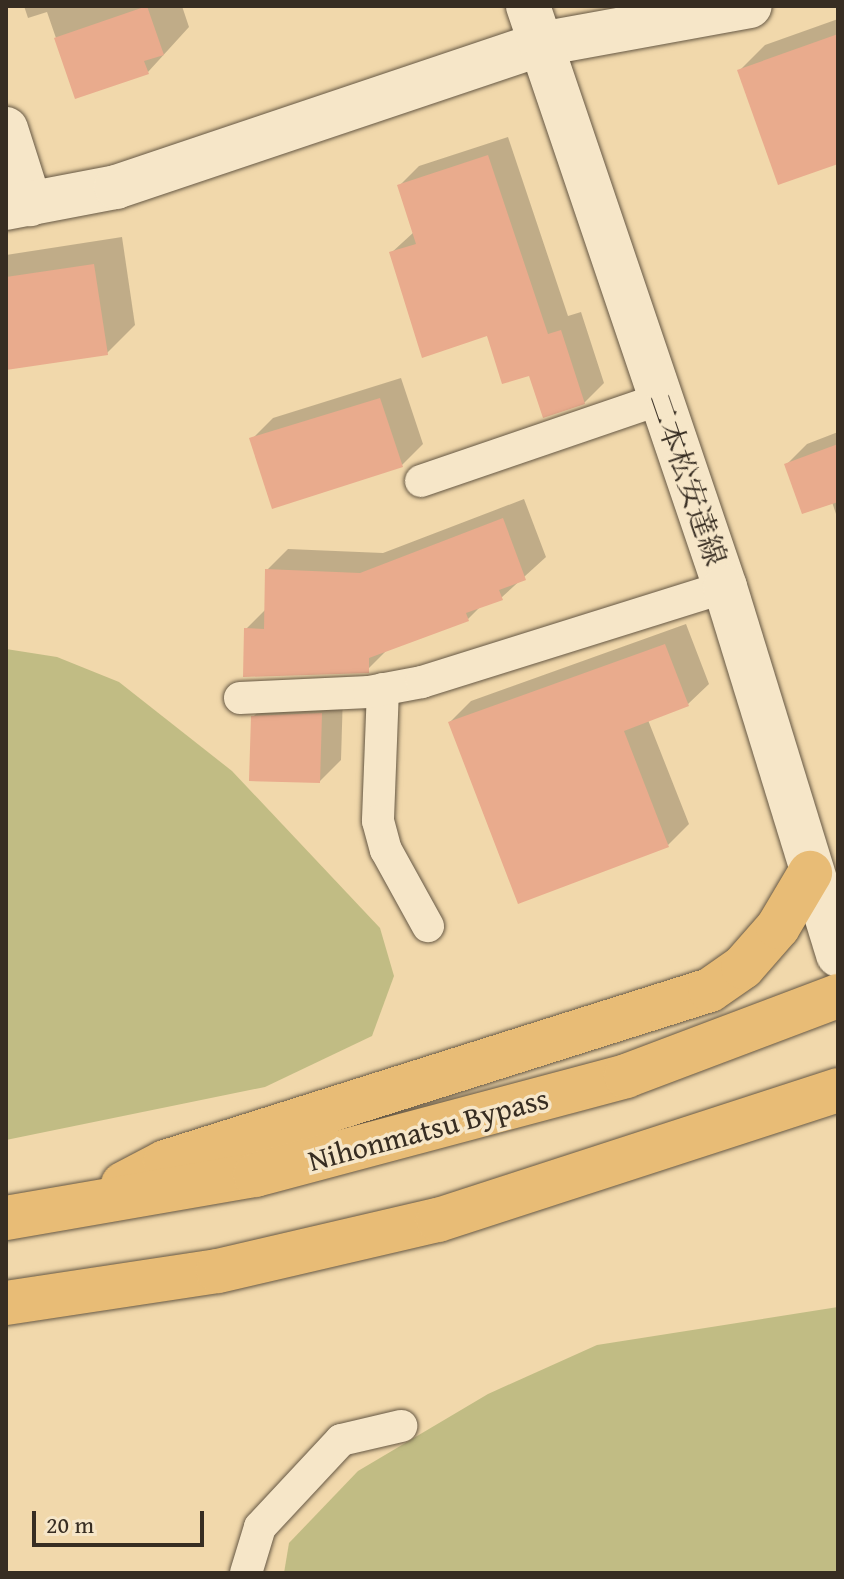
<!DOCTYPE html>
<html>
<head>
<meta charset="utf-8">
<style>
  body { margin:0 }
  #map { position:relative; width:844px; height:1579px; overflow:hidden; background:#f1d8ab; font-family:"Gentium Book Plus","Noto Serif JP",serif }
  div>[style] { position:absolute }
  .green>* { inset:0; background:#c1bc84 }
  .shadow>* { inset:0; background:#0003 }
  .building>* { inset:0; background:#e9ab8d }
  .roads { filter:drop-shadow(0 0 2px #665844) drop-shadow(0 0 2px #665844) }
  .service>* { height:32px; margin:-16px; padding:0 16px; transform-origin:16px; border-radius:16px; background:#f6e6c8 }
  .minor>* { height:44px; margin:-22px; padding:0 22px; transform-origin:22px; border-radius:22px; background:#f6e6c8 }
  .secondary>* { height:44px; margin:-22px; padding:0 22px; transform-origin:22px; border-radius:22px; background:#f6e6c8 }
  .trunk>* { height:44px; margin:-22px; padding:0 22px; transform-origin:22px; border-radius:22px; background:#e8bc76 }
  span { translate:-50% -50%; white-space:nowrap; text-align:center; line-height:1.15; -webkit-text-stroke:7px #f6e6c8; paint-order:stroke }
  .street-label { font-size:30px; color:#372d22 }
  .frame { position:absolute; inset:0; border:8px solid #372d22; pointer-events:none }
  .scale { position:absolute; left:32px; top:1511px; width:172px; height:36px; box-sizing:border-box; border:4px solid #372d22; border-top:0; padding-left:10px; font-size:24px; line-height:28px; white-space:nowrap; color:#372d22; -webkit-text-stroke:6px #f6e6c8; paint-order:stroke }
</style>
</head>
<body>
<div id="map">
  <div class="green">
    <div style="clip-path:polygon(6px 649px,57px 657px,119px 682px,232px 771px,380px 928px,394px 976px,372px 1036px,265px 1087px,6px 1140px)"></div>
    <div style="clip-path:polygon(838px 1307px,838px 1573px,284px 1573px,289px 1543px,358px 1471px,488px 1394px,597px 1345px)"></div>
  </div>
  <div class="shadow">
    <div style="clip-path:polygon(24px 6px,182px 6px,189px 27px,148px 72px,76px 96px,47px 12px,28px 18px)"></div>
    <div style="clip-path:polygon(838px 19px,838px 162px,739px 71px,765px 45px)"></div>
    <div style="clip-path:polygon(508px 137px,568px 316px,581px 312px,604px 383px,584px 403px,530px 373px,391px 253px,414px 232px,399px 186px,419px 166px)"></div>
    <div style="clip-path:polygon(122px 237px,135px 325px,107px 353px,6px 368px,6px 255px)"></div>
    <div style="clip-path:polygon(401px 378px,423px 444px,402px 465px,252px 439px,273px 418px)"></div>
    <div style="clip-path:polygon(838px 432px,838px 520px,832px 502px,786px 465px,807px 444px)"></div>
    <div style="clip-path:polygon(524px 499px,546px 557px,501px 598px,482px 605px,468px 619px,388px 649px,366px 671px,246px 629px,266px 609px,267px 570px,288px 549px,383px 553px)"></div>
    <div style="clip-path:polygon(686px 624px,709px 684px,688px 704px,648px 720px,689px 824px,668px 845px,450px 722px,471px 701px)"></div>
    <div style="clip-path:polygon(343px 693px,341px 760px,320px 781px,253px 717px,274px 696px)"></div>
  </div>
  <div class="building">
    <div style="clip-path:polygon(147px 6px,164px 55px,144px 61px,149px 74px,75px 99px,54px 38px)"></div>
    <div style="clip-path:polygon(838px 34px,838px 164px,778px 185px,737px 70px)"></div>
    <div style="clip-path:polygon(488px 155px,548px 334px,561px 330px,585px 404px,543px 418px,529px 376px,502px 384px,487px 336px,422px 358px,389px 252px,416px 244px,397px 185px)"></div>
    <div style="clip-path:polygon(94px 264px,108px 355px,6px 370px,6px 277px)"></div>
    <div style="clip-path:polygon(380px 398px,403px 467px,272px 509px,249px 438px)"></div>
    <div style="clip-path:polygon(838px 444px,838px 502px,802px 514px,784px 464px)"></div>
    <div style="clip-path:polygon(503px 518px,526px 580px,499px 590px,503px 600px,466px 613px,469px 621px,369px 658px,369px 673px,243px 677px,244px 628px,264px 629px,265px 569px,360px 573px)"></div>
    <div style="clip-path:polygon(665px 644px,689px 706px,624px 731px,669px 847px,518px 904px,448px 722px)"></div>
    <div style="clip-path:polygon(322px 713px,320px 783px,249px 781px,251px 716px)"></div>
  </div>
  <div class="roads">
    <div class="service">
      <div style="left:421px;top:481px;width:253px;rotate:-18.9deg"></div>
      <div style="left:383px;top:689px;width:132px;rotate:92.2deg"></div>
      <div style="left:378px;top:821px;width:30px;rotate:75deg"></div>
      <div style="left:386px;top:850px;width:87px;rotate:61.1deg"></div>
      <div style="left:240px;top:698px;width:129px;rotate:-2.7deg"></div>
      <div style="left:369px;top:692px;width:54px;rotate:-10.7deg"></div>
      <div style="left:422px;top:682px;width:318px;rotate:-17.4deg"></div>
      <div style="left:246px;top:1573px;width:48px;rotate:-73.1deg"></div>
      <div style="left:260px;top:1527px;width:119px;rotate:-47deg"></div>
      <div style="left:341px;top:1440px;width:62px;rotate:-13.1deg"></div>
    </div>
    <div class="minor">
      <div style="left:6px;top:129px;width:79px;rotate:72.3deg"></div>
      <div style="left:6px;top:208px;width:112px;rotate:-10.8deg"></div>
      <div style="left:116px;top:187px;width:448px;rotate:-18.6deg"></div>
      <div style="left:541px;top:44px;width:212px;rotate:-10.3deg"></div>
    </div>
    <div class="secondary">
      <div style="left:528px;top:6px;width:613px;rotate:71.27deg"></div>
      <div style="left:725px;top:587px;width:385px;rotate:72.9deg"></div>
    </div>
    <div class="trunk">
      <div style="left:123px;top:1184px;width:47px;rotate:-27.6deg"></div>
      <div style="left:165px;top:1162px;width:571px;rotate:-17.52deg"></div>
      <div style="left:710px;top:990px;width:40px;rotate:-34.9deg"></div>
      <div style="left:743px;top:967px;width:53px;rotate:-48.8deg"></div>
      <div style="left:778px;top:927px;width:63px;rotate:-59.3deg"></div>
      <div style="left:6px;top:1218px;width:253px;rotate:-9.8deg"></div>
      <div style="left:255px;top:1175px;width:384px;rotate:-14.9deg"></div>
      <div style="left:626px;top:1076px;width:227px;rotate:-20.7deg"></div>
      <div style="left:6px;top:1303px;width:214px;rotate:-8.6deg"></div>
      <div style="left:218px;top:1271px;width:226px;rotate:-13.1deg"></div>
      <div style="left:438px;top:1220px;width:421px;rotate:-18deg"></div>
    </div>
  </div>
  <div class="street-label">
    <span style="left:688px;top:479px;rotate:71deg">二本松安達線</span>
    <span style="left:428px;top:1129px;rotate:-15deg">Nihonmatsu Bypass</span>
  </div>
  <div class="frame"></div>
  <div class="scale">20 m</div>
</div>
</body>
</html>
